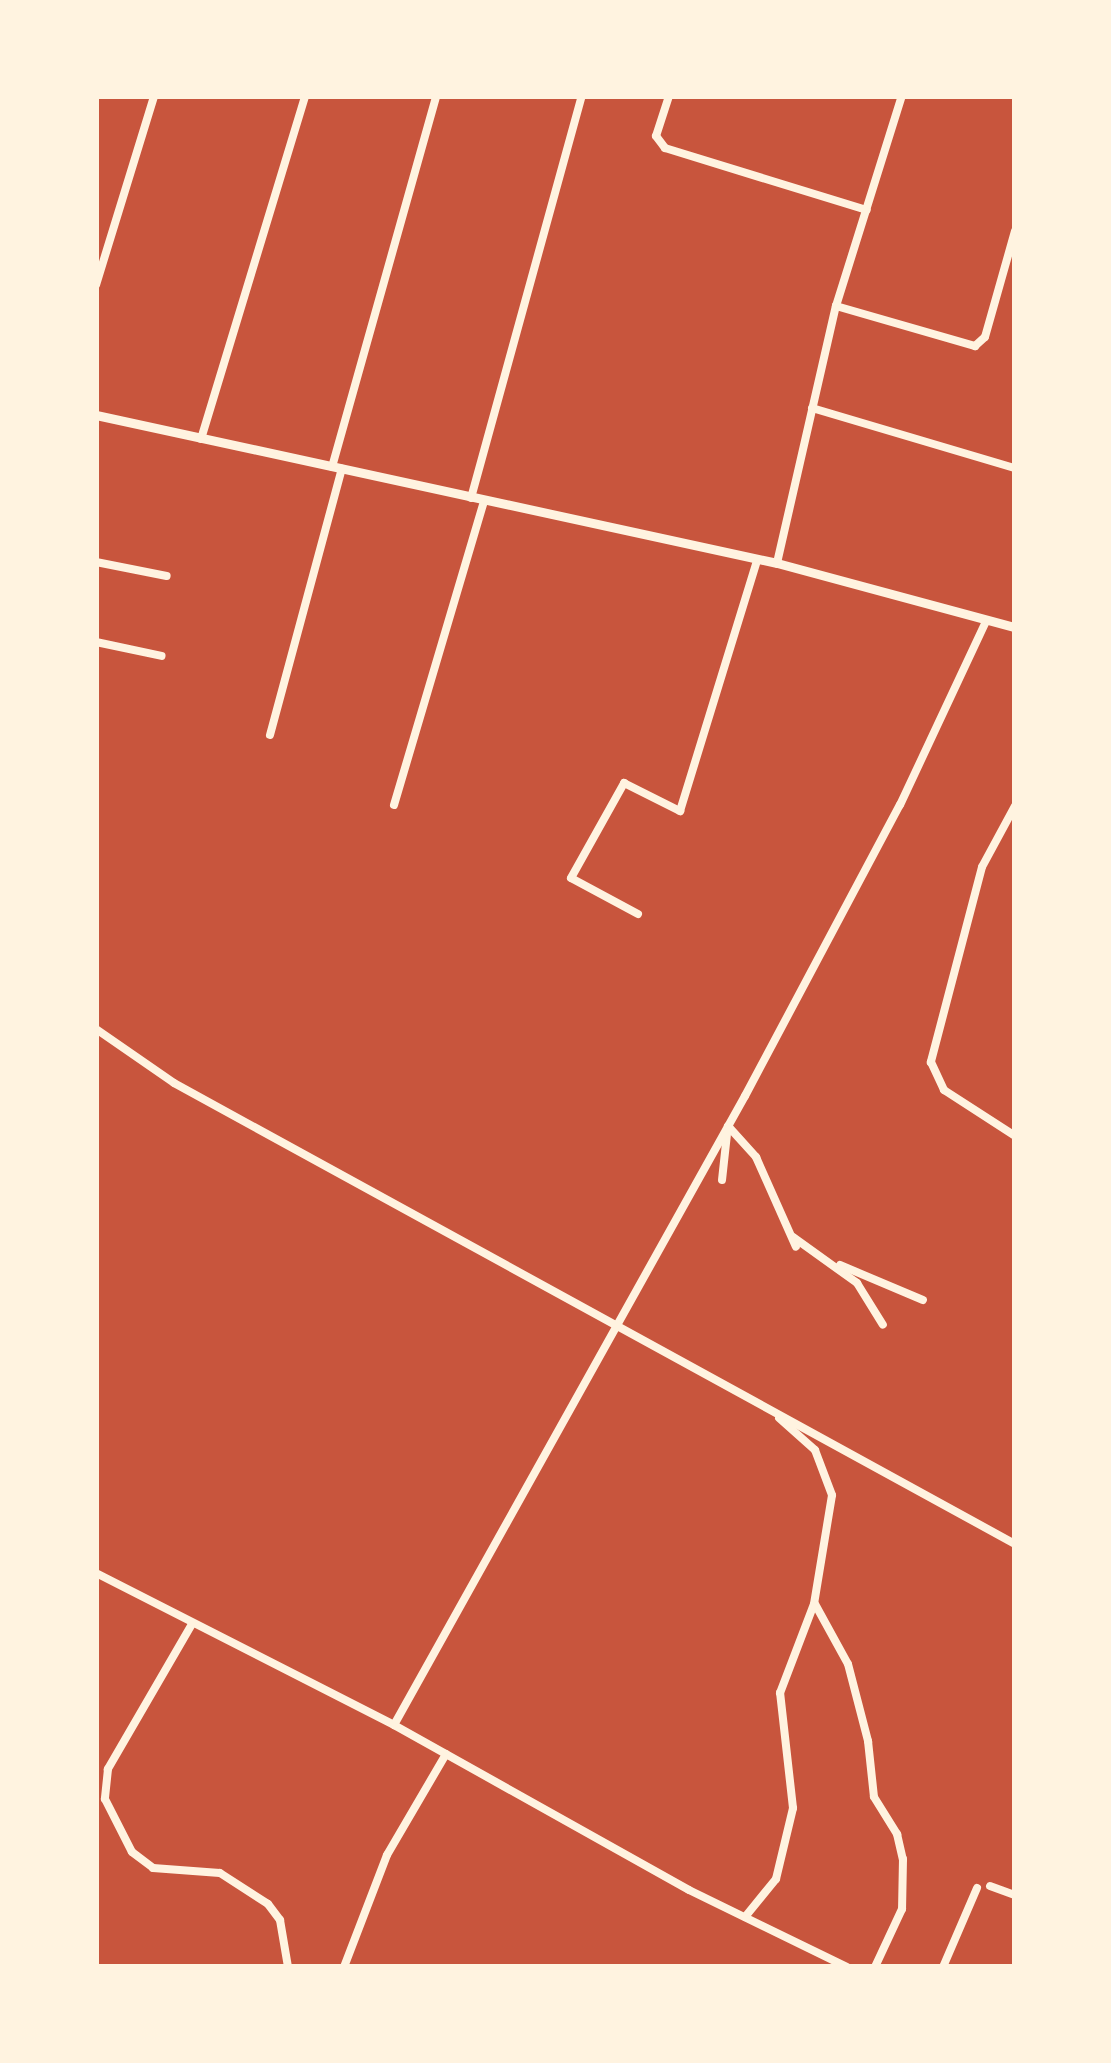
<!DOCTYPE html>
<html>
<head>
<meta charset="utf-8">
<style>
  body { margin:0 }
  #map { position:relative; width:1111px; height:2063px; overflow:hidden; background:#c8553d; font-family:"DM Sans",sans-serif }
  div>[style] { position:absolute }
  .minor>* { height:8px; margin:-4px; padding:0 4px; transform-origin:4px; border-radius:4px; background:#fff3e0 }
  .tertiary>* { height:9px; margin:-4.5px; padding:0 4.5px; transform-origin:4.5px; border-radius:4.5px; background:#fff3e0 }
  span { translate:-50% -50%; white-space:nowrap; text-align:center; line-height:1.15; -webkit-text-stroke:12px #fff3e0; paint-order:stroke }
  .frame { position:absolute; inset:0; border:99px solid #fff3e0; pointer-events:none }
</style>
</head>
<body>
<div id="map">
  <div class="minor">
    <div style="left:669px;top:96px;width:42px;rotate:108deg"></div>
    <div style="left:656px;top:136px;width:15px;rotate:53deg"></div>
    <div style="left:665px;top:148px;width:211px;rotate:17.1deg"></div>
    <div style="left:96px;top:285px;width:198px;rotate:-72.9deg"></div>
    <div style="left:836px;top:306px;width:145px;rotate:16.1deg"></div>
    <div style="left:975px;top:346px;width:13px;rotate:-42deg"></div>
    <div style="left:985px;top:337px;width:110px;rotate:-74.2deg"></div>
    <div style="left:812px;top:408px;width:212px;rotate:16.5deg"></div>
    <div style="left:201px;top:439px;width:358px;rotate:-73.1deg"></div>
    <div style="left:332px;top:467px;width:385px;rotate:-74.3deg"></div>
    <div style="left:471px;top:498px;width:417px;rotate:-74.6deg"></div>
    <div style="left:96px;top:562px;width:72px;rotate:11.2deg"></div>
    <div style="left:777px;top:563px;width:264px;rotate:-77.1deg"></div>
    <div style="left:836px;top:306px;width:220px;rotate:-72.6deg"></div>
    <div style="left:96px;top:642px;width:67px;rotate:12deg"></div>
    <div style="left:270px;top:735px;width:276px;rotate:-74.9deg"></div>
    <div style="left:394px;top:805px;width:316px;rotate:-73.5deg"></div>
    <div style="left:1015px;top:806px;width:69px;rotate:118.4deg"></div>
    <div style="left:982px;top:867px;width:202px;rotate:104.7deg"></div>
    <div style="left:931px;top:1062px;width:31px;rotate:65deg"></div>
    <div style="left:944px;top:1090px;width:85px;rotate:32.9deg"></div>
    <div style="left:638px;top:914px;width:76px;rotate:-151.8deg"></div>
    <div style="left:571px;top:878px;width:109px;rotate:-60.8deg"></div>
    <div style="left:624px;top:783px;width:63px;rotate:26.6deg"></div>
    <div style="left:680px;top:811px;width:263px;rotate:-72.9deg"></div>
    <div style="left:96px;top:1029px;width:95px;rotate:34.7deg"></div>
    <div style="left:174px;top:1083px;width:959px;rotate:28.73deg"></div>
    <div style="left:728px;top:1126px;width:42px;rotate:47.9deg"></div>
    <div style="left:756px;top:1157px;width:98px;rotate:66deg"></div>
    <div style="left:722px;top:1180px;width:46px;rotate:-83.8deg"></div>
    <div style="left:793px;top:1237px;width:79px;rotate:35.7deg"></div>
    <div style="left:857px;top:1283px;width:49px;rotate:58.2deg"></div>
    <div style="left:840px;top:1265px;width:90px;rotate:22.9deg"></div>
    <div style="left:96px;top:1573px;width:335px;rotate:27deg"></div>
    <div style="left:394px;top:1725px;width:338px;rotate:29.2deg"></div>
    <div style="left:689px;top:1890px;width:176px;rotate:26deg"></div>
    <div style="left:815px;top:1604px;width:68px;rotate:61.2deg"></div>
    <div style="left:848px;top:1664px;width:80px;rotate:75.4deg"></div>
    <div style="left:868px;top:1741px;width:56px;rotate:83.9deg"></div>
    <div style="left:874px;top:1797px;width:44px;rotate:58.1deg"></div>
    <div style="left:897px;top:1834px;width:26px;rotate:77deg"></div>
    <div style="left:903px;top:1859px;width:50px;rotate:91.1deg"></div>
    <div style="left:902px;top:1909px;width:64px;rotate:115deg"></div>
    <div style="left:192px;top:1624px;width:168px;rotate:120.1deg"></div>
    <div style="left:108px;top:1769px;width:30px;rotate:96deg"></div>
    <div style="left:105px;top:1799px;width:59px;rotate:63deg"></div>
    <div style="left:132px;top:1852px;width:26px;rotate:37deg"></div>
    <div style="left:153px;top:1868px;width:67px;rotate:4.3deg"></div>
    <div style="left:220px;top:1873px;width:57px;rotate:32.9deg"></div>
    <div style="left:268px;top:1904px;width:20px;rotate:53deg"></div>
    <div style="left:280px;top:1920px;width:48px;rotate:80.3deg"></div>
    <div style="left:394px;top:1725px;width:720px;rotate:-60.84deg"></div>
    <div style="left:745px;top:1096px;width:330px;rotate:-62deg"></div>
    <div style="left:900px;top:805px;width:203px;rotate:-64.9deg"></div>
    <div style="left:990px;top:1886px;width:27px;rotate:20deg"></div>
    <div style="left:745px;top:1917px;width:49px;rotate:-50.8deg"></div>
    <div style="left:776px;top:1879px;width:73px;rotate:-76.5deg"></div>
    <div style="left:793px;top:1808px;width:116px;rotate:-96.4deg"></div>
    <div style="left:780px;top:1693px;width:95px;rotate:-69.1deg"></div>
    <div style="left:814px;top:1604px;width:110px;rotate:-80.6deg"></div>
    <div style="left:832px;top:1495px;width:48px;rotate:-110.7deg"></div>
    <div style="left:815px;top:1450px;width:48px;rotate:-138.4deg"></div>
    <div style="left:344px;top:1967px;width:120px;rotate:-69deg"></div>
    <div style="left:387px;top:1855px;width:117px;rotate:-59.7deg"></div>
    <div style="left:943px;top:1967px;width:86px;rotate:-66.7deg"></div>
  </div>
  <div class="tertiary">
    <div style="left:96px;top:415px;width:697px;rotate:12.26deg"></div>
    <div style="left:777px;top:563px;width:246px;rotate:15.1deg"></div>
  </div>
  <div class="frame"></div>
</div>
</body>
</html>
